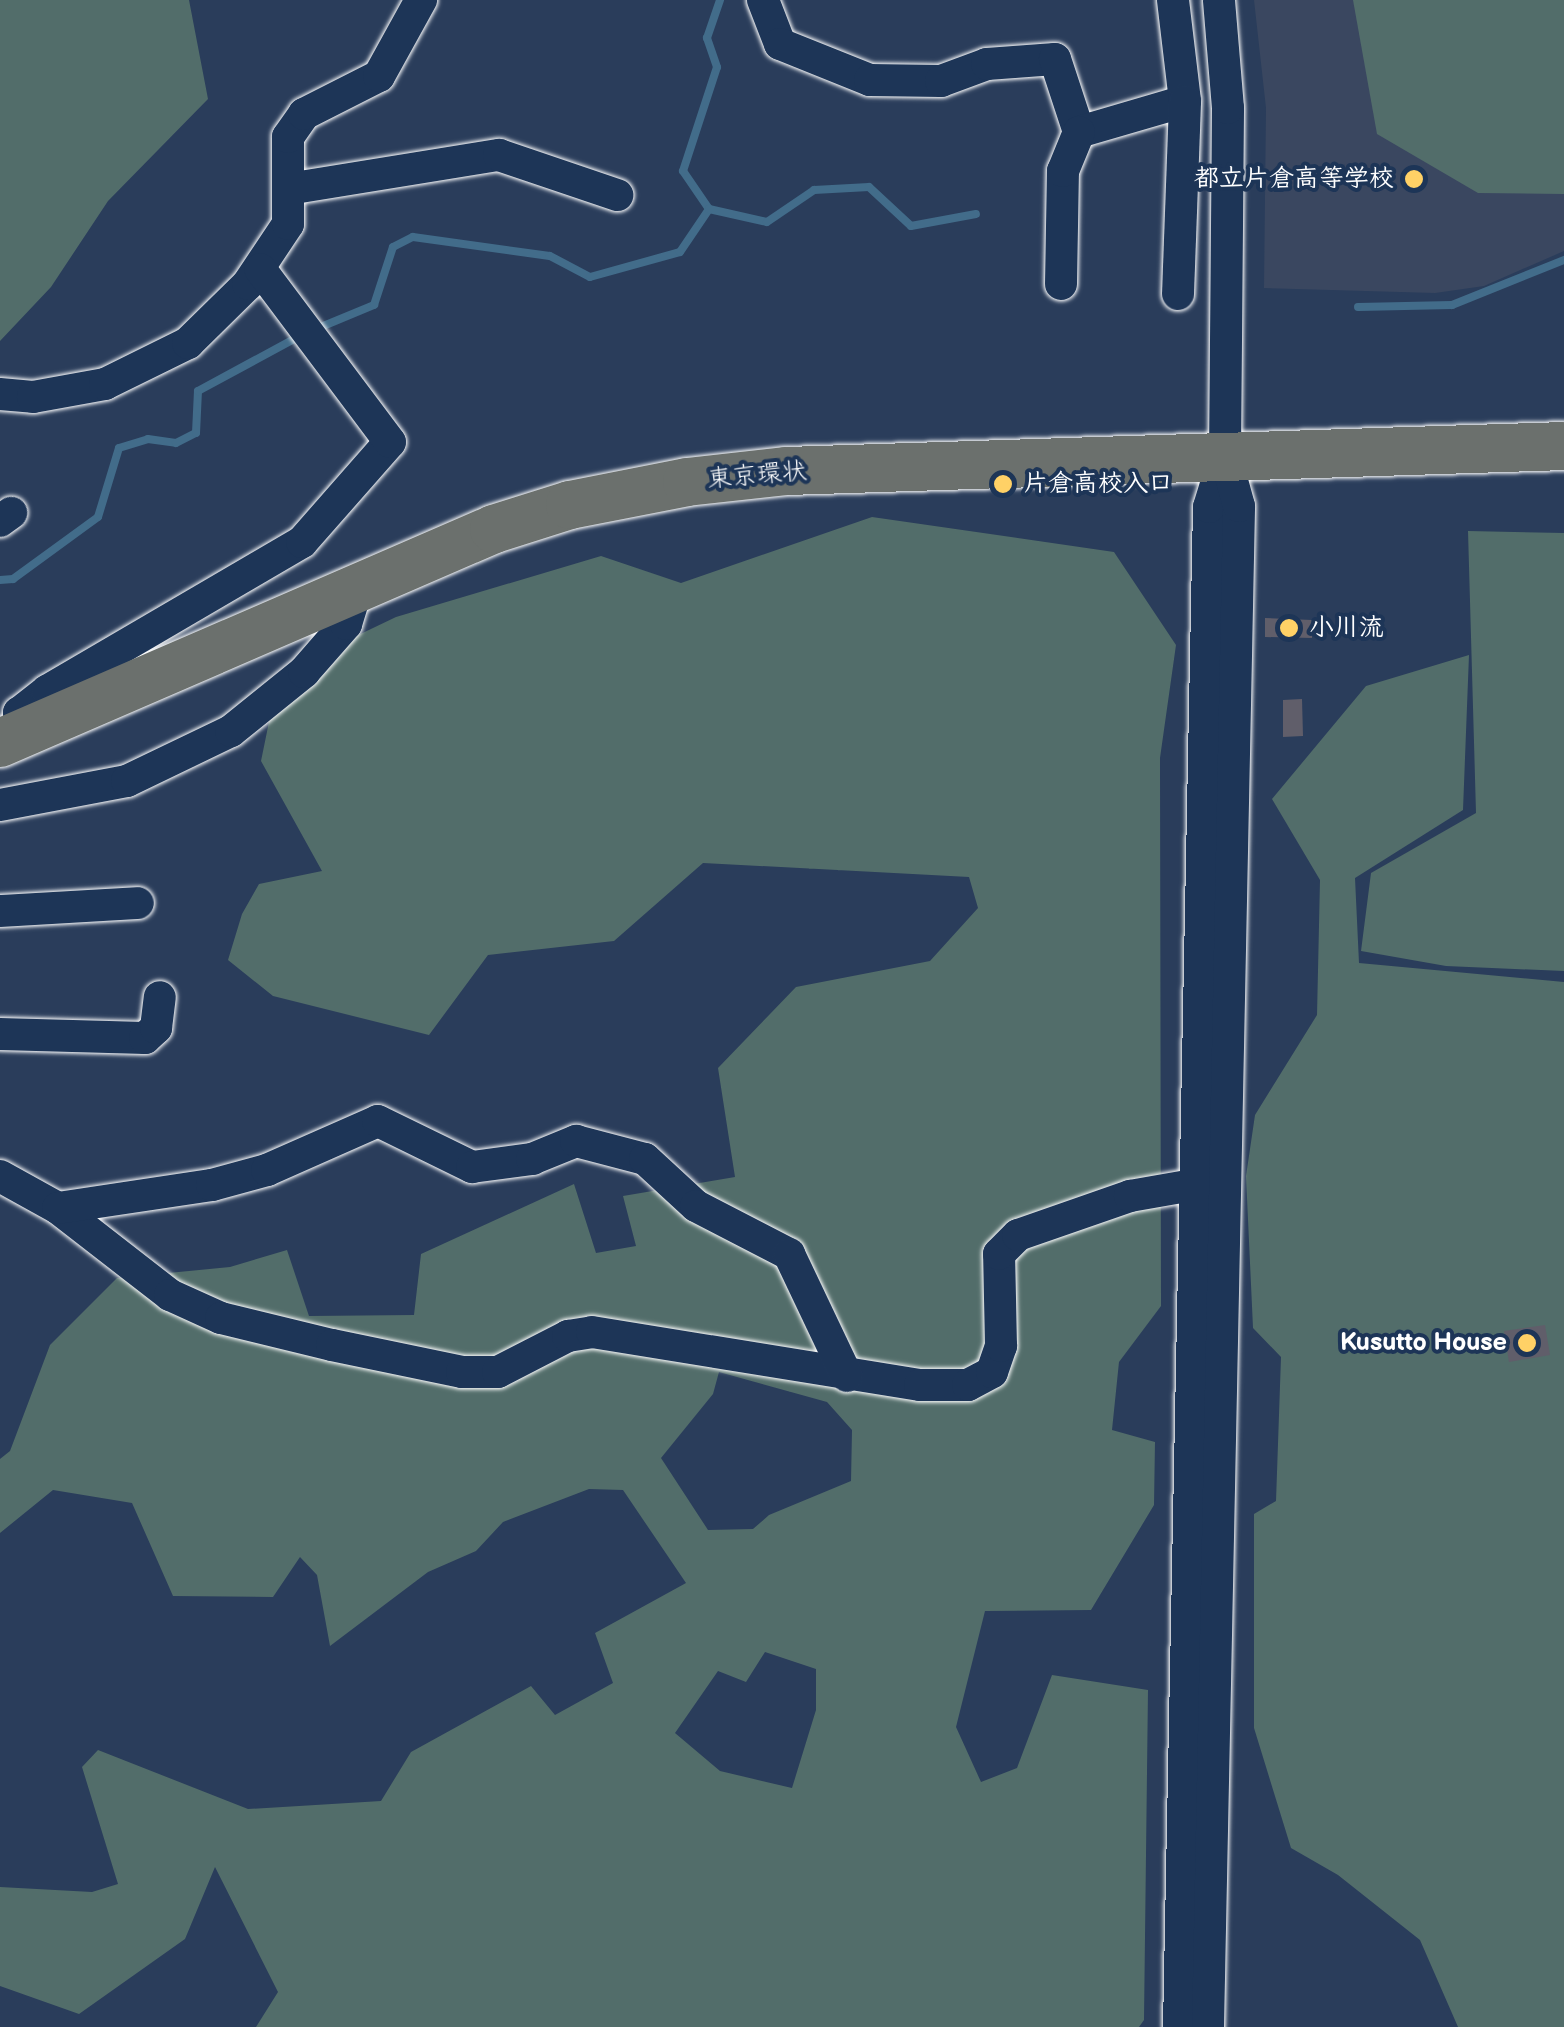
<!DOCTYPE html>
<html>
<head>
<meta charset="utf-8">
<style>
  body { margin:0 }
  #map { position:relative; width:1564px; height:2027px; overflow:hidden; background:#2a3d5b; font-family:"Balsamiq Sans","Klee One",sans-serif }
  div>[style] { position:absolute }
  .built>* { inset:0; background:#3a4760 }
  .green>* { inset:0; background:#526d6a }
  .stream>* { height:8px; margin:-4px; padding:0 4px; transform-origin:4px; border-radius:4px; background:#426c8a }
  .building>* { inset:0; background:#605e6a }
  .roads { filter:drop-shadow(0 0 2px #fff) drop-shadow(0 0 2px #fff) }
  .minor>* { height:32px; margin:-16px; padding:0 16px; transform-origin:16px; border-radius:16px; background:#1d3557 }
  .highway>* { height:48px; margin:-24px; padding:0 24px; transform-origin:24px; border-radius:24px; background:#6b706d }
  .dots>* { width:28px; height:28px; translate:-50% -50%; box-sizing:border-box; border:5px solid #1d3557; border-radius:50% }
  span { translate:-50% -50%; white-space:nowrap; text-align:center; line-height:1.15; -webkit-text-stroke:8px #1d3557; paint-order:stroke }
  .poi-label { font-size:25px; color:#fff; font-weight:700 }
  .right { translate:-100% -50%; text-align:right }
  .left { translate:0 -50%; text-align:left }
  .street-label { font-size:25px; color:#fff }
</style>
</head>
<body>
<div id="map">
  <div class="built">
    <div style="clip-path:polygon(1254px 0,1564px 0,1564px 251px,1484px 286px,1435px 293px,1264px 288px,1266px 108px)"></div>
  </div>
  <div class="green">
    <div style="clip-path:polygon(0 0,189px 0,208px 99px,108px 201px,51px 287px,0 341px)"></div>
    <div style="clip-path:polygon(1353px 0,1564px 0,1564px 194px,1478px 193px,1377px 134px)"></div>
    <div style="clip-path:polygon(evenodd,872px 517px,1114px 552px,1176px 645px,1160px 758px,1161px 1306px,1119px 1362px,1112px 1430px,1155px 1442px,1154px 1505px,1091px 1610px,985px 1611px,956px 1727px,981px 1782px,1017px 1768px,1052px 1675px,1148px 1690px,1144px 2020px,1139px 2027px,256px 2027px,278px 1992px,215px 1867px,185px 1939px,79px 2014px,0 1986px,0 1887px,92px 1892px,118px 1884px,82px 1767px,98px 1750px,248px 1809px,381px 1801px,411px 1752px,531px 1686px,555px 1715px,613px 1683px,595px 1633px,686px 1583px,623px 1490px,589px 1489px,503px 1522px,476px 1551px,428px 1572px,330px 1646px,317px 1575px,300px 1557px,273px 1597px,173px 1596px,132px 1503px,53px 1490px,0 1533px,0 1459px,10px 1451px,50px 1345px,117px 1278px,230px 1267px,287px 1250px,309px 1316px,414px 1315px,421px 1254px,574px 1184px,596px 1253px,636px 1246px,623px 1196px,735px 1177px,718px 1068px,796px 987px,930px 961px,978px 908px,969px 877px,703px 863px,614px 941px,488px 955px,429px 1035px,273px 996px,228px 960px,242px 914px,259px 884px,322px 871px,261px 761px,279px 673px,396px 617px,601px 556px,681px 583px,872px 517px,719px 1372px,827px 1402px,852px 1430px,851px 1481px,769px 1515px,753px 1529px,708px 1530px,661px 1458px,713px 1394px,719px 1372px,872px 517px,765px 1652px,816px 1669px,816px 1710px,792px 1788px,720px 1771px,675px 1733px,718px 1671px,746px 1682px,765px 1652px)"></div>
    <div style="clip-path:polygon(1468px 531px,1564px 533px,1564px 971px,1446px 966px,1361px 951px,1371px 873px,1476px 813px)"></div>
    <div style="clip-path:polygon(1469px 655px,1463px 810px,1355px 878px,1359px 963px,1564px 982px,1564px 2027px,1458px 2027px,1420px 1940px,1338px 1875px,1291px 1848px,1254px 1728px,1254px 1514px,1276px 1501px,1281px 1357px,1253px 1328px,1246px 1176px,1255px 1115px,1317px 1015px,1320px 880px,1272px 799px,1366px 686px)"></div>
  </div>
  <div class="stream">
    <div style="left:709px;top:209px;width:46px;rotate:-124.4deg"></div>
    <div style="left:683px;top:171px;width:109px;rotate:-71.9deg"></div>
    <div style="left:717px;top:67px;width:31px;rotate:-109deg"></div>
    <div style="left:707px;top:38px;width:40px;rotate:-71.1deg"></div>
    <div style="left:1358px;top:307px;width:94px;rotate:-1.2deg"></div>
    <div style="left:1452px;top:305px;width:121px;rotate:-21.9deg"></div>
    <div style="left:316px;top:329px;width:63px;rotate:-22.5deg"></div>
    <div style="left:374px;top:305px;width:61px;rotate:-71.9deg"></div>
    <div style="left:393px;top:247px;width:22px;rotate:-27deg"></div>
    <div style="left:413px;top:237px;width:138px;rotate:7.9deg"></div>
    <div style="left:550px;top:256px;width:45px;rotate:27.7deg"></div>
    <div style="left:590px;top:277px;width:93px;rotate:-15.5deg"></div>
    <div style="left:680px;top:252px;width:52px;rotate:-56deg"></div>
    <div style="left:709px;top:209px;width:59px;rotate:12.6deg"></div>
    <div style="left:767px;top:222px;width:57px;rotate:-34.2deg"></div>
    <div style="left:814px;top:190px;width:55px;rotate:-3.1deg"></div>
    <div style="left:869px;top:187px;width:57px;rotate:42.9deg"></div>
    <div style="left:911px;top:226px;width:66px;rotate:-10.5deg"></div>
    <div style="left:0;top:580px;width:13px;rotate:-4deg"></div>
    <div style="left:13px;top:579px;width:105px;rotate:-36.1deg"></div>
    <div style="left:98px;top:517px;width:72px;rotate:-73.1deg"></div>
    <div style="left:119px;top:448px;width:30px;rotate:-17deg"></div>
    <div style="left:148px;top:439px;width:28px;rotate:8deg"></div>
    <div style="left:176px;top:443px;width:22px;rotate:-27deg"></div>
    <div style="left:196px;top:433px;width:42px;rotate:-87.3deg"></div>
    <div style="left:198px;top:391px;width:114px;rotate:-28.4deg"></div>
  </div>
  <div class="building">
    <div style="clip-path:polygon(1265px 618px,1312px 620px,1312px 638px,1265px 637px)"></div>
    <div style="clip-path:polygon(1302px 699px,1303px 736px,1283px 737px,1283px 700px)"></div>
    <div style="clip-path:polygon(1545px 1325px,1550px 1355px,1509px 1362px,1504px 1331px)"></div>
  </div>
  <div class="roads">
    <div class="minor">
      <div style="left:763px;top:0;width:47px;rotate:68.9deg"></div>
      <div style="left:780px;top:44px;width:97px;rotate:21.8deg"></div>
      <div style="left:870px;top:80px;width:71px;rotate:0.8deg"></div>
      <div style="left:941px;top:81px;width:49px;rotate:-20.3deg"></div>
      <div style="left:987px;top:64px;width:68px;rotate:-4.2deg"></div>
      <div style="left:1055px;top:59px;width:77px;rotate:71.8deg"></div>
      <div style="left:1079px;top:132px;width:110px;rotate:-16.3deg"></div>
      <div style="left:1185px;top:101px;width:102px;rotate:-96.8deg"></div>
      <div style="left:288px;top:189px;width:214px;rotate:-9.2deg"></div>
      <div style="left:499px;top:155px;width:125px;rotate:18.7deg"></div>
      <div style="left:1061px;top:284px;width:113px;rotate:-89deg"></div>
      <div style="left:1063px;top:171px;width:42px;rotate:-67.7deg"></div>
      <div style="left:1178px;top:294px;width:193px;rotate:-87.9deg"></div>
      <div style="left:0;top:394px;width:33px;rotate:5deg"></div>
      <div style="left:33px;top:397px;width:73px;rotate:-10.2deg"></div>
      <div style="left:105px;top:384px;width:93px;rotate:-26.3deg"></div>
      <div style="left:188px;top:343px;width:84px;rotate:-44.5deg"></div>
      <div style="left:248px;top:284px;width:72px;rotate:-56.3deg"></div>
      <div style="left:288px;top:224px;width:87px;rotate:-90deg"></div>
      <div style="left:288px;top:137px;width:28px;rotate:-55deg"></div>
      <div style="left:304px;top:114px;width:84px;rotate:-26.9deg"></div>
      <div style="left:379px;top:76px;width:87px;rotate:-61.1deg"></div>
      <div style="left:0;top:521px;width:14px;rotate:-36deg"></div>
      <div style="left:24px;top:734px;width:22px;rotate:-103deg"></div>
      <div style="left:19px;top:713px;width:36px;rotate:-38deg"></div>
      <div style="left:47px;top:691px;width:295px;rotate:-30.3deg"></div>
      <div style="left:302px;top:542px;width:133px;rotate:-48.7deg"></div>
      <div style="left:390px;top:442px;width:216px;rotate:-126.9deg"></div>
      <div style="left:0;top:805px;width:129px;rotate:-10.7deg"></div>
      <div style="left:127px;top:781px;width:115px;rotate:-25.7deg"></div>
      <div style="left:231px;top:731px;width:94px;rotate:-38.9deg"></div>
      <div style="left:304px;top:672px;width:64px;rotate:-48.8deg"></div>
      <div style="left:346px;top:624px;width:38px;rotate:-73deg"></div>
      <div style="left:0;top:911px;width:138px;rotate:-3.3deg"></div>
      <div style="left:0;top:1034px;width:145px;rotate:1.6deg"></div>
      <div style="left:145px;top:1038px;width:15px;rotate:-42deg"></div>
      <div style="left:156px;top:1028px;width:31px;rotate:-83deg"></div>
      <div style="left:0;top:1176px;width:66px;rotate:28.9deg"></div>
      <div style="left:58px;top:1208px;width:142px;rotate:37.8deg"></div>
      <div style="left:170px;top:1295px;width:56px;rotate:24.3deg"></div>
      <div style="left:221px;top:1318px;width:114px;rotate:13.7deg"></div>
      <div style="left:332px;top:1345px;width:133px;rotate:11.7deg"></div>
      <div style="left:462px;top:1372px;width:36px"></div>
      <div style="left:498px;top:1372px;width:79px;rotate:-27.2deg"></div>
      <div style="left:568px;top:1336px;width:24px;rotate:-9deg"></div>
      <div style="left:592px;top:1332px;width:332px;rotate:9.2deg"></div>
      <div style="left:920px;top:1385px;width:48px"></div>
      <div style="left:968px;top:1385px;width:27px;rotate:-28deg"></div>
      <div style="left:992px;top:1372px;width:28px;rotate:-71deg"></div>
      <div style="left:1001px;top:1346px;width:92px;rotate:-91.2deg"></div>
      <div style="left:999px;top:1254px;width:27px;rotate:-45deg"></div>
      <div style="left:1018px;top:1235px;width:119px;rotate:-19.2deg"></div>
      <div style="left:1130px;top:1196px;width:87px;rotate:-9.9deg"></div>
      <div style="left:58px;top:1208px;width:156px;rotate:-8.5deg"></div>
      <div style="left:212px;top:1185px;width:57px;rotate:-15.3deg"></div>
      <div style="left:267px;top:1170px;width:121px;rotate:-23.8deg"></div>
      <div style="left:378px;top:1121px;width:105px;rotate:26.1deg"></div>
      <div style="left:472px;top:1167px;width:61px;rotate:-7.6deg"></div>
      <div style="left:532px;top:1159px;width:48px;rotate:-22.2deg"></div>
      <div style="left:576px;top:1141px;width:71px;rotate:14.6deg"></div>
      <div style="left:645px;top:1159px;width:69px;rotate:42.7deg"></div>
      <div style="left:696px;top:1206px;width:105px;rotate:27.3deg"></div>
      <div style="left:789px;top:1254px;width:135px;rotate:64.6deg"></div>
      <div style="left:1179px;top:2027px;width:1520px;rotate:-88.87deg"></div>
      <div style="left:1209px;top:507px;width:54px;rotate:-72.9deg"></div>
      <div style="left:1208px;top:2027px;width:1521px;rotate:-88.83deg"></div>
      <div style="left:1239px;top:506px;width:53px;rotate:-105.4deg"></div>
      <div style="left:1225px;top:455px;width:347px;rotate:-89.5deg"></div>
      <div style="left:1228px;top:108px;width:108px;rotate:-94.8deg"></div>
    </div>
    <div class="highway">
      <div style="left:0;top:743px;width:538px;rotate:-23.42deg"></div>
      <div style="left:494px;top:529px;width:80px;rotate:-17.5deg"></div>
      <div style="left:570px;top:505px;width:119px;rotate:-11.1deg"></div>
      <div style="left:687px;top:482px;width:101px;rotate:-6.3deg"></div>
      <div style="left:787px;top:471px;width:777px;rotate:-1.84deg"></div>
    </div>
  </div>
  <div class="dots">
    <div style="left:1414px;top:179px;background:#ffd166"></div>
    <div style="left:1003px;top:484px;background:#ffd166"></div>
    <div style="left:1289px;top:628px;background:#ffd166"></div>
    <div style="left:1527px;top:1343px;background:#ffd166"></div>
  </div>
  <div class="poi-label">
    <span class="right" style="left:1394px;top:179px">都立片倉高等学校</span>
    <span class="left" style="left:1023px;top:484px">片倉高校入口</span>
    <span class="left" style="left:1309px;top:628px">小川流</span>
    <span class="right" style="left:1507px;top:1343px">Kusutto House</span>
  </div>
  <div class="street-label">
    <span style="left:757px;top:476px;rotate:-5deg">東京環状</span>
  </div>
</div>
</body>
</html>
